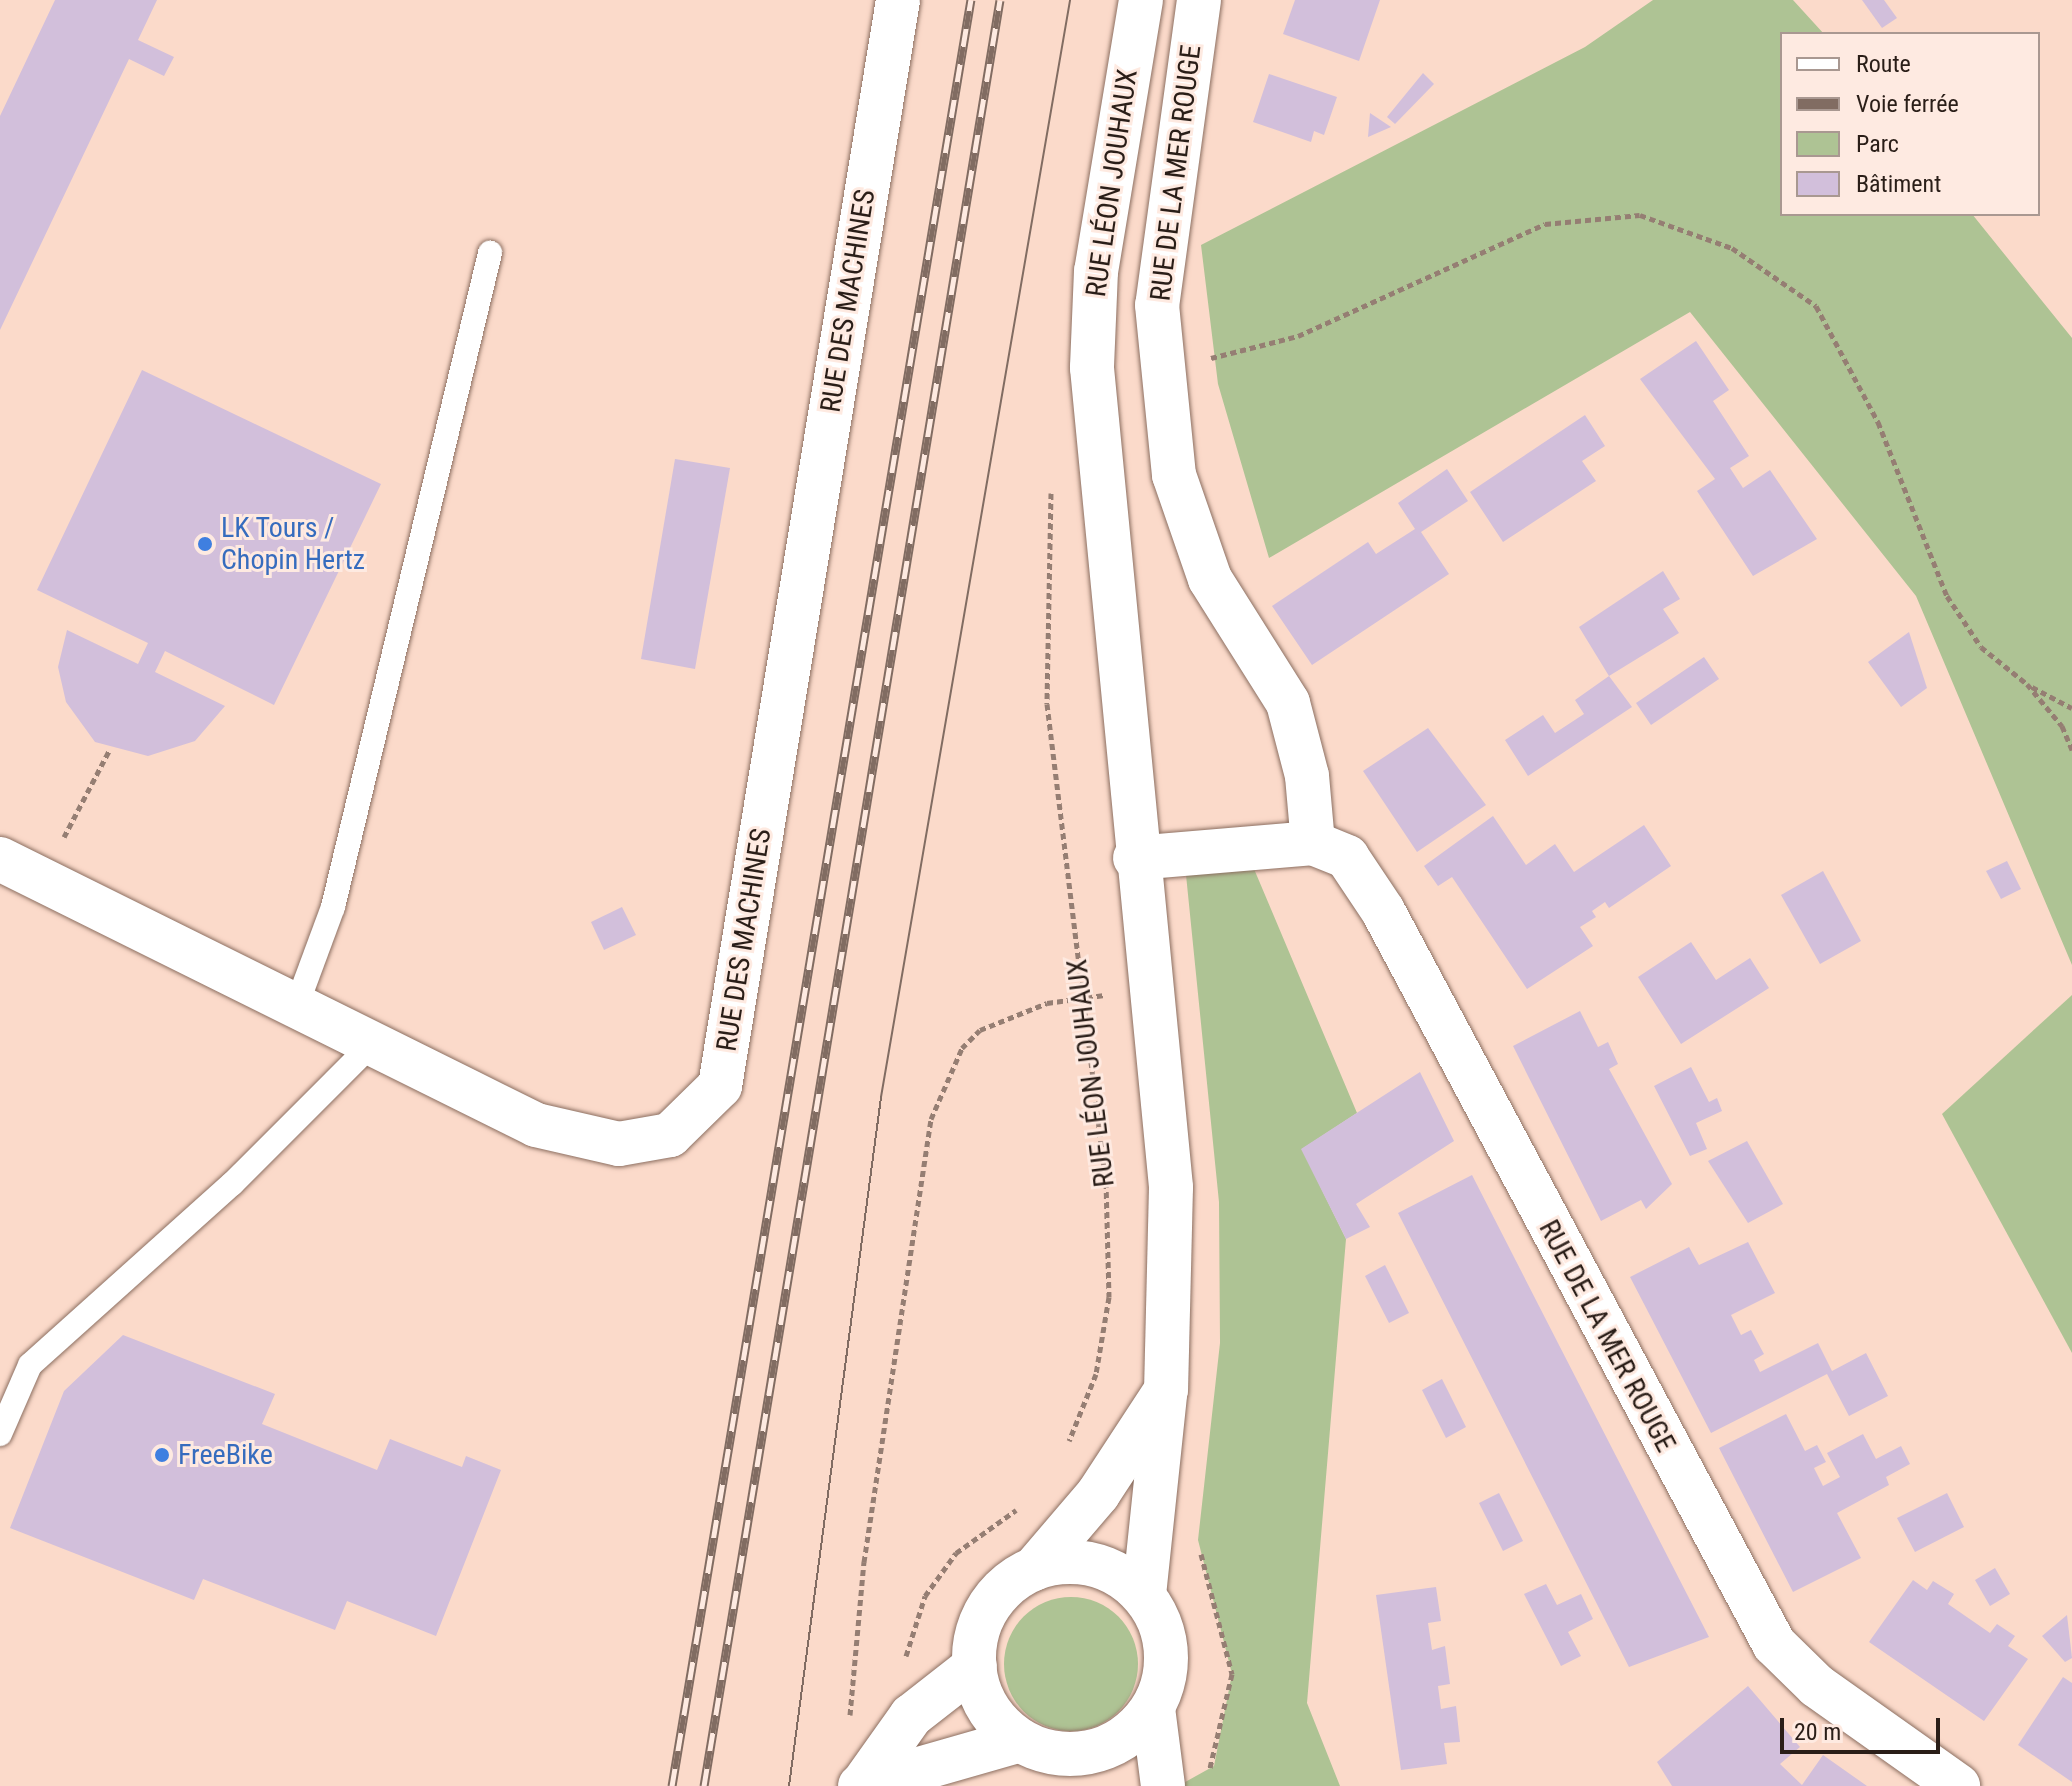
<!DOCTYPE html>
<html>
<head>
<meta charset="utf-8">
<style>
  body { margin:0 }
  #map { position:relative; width:2072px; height:1786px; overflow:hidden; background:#fbdaca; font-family:"Roboto Condensed",sans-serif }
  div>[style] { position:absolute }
  .green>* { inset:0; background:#aec394 }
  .round { border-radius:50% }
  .building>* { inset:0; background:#d2bfdb }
  .path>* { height:5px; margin-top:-2.5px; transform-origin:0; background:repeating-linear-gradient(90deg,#957e73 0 6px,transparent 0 10px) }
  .roads { filter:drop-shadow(0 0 2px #8c6f61) drop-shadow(0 0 2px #8c6f61) }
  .service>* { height:24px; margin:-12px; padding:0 12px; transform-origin:12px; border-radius:12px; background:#fff }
  .minor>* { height:44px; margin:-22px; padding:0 22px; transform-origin:22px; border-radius:22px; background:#fff }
  .tertiary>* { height:44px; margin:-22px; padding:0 22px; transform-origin:22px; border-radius:22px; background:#fff }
  .tertiary>.ring { margin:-22px; padding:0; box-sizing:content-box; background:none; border:44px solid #fff; border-radius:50% }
  .tram>* { height:2px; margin:-1px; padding:0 1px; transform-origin:1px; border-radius:1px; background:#816c62 }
  .rail>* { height:9px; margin-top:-4.5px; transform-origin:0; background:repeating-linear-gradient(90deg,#feeae1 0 18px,#816c62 0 36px); box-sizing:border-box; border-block:2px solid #816c62 }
  .dots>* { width:22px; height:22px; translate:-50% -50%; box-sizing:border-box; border:4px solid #feeae1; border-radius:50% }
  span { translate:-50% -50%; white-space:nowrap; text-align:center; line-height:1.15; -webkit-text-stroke:6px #feeae1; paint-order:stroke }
  .street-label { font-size:28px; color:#2a1e18 }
  .shop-label { font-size:28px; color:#366cbe }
  .left { translate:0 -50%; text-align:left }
  .legend { position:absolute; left:1780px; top:32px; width:260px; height:184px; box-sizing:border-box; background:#feeae1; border:2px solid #a99891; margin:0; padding:10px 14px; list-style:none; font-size:24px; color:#2a1e18 }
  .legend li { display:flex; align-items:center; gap:16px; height:40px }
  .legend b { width:40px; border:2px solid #a99891 }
  .scale { position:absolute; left:1780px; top:1718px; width:160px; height:36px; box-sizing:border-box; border:4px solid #2a1e18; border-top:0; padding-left:10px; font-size:24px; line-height:28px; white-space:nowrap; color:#2a1e18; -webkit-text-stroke:6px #feeae1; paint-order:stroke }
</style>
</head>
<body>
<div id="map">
  <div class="green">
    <div style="clip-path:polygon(1653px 0,1793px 0,1824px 34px,1782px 34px,1782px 214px,1972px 214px,2072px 338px,2072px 965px,1916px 596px,1690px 312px,1269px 558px,1218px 384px,1201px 245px,1585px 47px)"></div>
    <div style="clip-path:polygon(1246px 850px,1357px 1113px,1302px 1149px,1346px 1239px,1307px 1703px,1340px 1786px,1178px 1786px,1214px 1766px,1232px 1674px,1198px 1540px,1220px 1343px,1219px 1202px,1184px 855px)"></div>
    <div style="clip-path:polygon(2072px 995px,2072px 1353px,1942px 1114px)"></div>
    <div class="round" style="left:1004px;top:1597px;width:134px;height:134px"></div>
  </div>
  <div class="building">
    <div style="clip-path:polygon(55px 0,157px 0,138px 40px,174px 57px,164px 76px,129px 59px,0 330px,0 116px)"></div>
    <div style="clip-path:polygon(1295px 0,1380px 0,1359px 61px,1283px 34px)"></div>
    <div style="clip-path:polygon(1862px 0,1884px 0,1897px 18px,1882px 28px)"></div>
    <div style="clip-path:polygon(1423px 73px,1434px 84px,1395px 124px,1387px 117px)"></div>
    <div style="clip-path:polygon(1269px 74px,1337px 97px,1324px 135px,1314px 131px,1311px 142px,1253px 122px)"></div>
    <div style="clip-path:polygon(1370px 113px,1391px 127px,1368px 137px)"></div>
    <div style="clip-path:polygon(1696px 341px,1729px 390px,1713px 401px,1749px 456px,1730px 468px,1743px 488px,1770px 470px,1817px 539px,1753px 576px,1697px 491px,1715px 479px,1640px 379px)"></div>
    <div style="clip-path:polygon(142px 370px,381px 484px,274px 705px,165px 651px,155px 672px,225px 706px,195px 741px,148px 756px,95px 742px,66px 702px,58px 667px,67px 630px,138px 664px,148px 643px,37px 590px)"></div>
    <div style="clip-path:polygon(1585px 415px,1605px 446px,1582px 461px,1596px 481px,1503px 542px,1470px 492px)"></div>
    <div style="clip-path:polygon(675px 459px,730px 468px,695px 669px,641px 659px)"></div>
    <div style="clip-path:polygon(1447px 469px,1468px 501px,1421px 532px,1449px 574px,1312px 665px,1272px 606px,1368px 542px,1376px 554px,1415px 529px,1398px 503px)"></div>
    <div style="clip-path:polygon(1663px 571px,1680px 599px,1663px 609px,1679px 633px,1609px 676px,1579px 627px)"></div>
    <div style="clip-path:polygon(1909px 632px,1927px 688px,1901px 707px,1868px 662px)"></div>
    <div style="clip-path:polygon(1704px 657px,1719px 679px,1651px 725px,1636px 703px)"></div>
    <div style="clip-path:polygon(1609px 676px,1632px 707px,1528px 776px,1505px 740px,1543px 715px,1555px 733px,1584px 714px,1575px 700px)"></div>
    <div style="clip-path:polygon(1428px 728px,1486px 805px,1417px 852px,1363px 771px)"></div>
    <div style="clip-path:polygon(1493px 816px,1526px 865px,1555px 844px,1574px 872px,1644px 825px,1671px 866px,1609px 908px,1605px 902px,1592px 911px,1596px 917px,1580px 927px,1593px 946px,1527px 989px,1452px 877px,1438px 886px,1424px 866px)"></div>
    <div style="clip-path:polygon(2007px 861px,2021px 889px,2001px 899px,1986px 871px)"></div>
    <div style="clip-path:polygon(1823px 871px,1861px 941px,1820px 964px,1781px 895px)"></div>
    <div style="clip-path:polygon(622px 907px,636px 935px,604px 950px,591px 922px)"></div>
    <div style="clip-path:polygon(1691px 942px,1716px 980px,1750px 958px,1769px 988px,1681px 1044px,1638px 977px)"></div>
    <div style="clip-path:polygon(1580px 1011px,1598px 1047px,1608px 1042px,1618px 1064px,1609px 1069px,1672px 1184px,1646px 1209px,1641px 1200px,1601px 1221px,1513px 1046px)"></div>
    <div style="clip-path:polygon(1691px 1067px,1709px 1102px,1717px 1098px,1722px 1111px,1696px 1123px,1707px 1149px,1690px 1156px,1654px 1086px)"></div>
    <div style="clip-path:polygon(1420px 1072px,1454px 1141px,1356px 1204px,1370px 1227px,1346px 1239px,1301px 1149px)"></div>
    <div style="clip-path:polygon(1747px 1141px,1783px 1204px,1748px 1223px,1708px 1161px)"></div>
    <div style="clip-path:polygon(1472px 1175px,1560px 1347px,1709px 1637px,1629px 1667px,1398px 1213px)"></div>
    <div style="clip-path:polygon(1748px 1242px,1775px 1293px,1731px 1315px,1741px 1335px,1751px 1330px,1764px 1354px,1754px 1360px,1760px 1372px,1818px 1343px,1832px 1371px,1866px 1353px,1888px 1396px,1849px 1416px,1827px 1374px,1711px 1433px,1630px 1277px,1689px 1247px,1699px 1265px)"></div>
    <div style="clip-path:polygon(1385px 1265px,1409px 1313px,1389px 1323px,1365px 1276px)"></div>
    <div style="clip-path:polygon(123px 1335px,275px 1394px,262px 1424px,377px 1470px,390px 1439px,462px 1467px,466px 1456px,501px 1470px,436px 1636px,347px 1601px,335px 1630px,203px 1579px,194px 1600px,10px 1528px,64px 1391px)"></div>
    <div style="clip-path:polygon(1442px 1379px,1466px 1427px,1446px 1438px,1422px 1390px)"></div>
    <div style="clip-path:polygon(1786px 1414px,1805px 1451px,1817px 1445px,1826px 1462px,1814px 1468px,1823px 1486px,1840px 1477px,1827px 1453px,1863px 1434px,1876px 1459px,1901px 1446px,1910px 1464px,1886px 1477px,1889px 1485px,1837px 1513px,1861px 1558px,1793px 1592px,1719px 1448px)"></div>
    <div style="clip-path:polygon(1499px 1493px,1523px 1541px,1503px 1551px,1479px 1503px)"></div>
    <div style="clip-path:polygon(1947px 1493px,1964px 1527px,1915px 1552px,1897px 1518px)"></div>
    <div style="clip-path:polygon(1995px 1568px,2010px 1594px,1990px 1606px,1975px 1580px)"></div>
    <div style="clip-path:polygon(1913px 1580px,1927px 1590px,1933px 1581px,1954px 1594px,1948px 1604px,1990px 1633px,1997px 1624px,2015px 1636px,2008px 1646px,2028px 1659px,1984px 1721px,1869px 1642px)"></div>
    <div style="clip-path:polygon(1546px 1584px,1557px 1605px,1581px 1594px,1593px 1619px,1568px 1632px,1581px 1656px,1561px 1666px,1524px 1594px)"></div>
    <div style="clip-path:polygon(1436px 1587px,1441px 1621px,1428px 1623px,1432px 1650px,1445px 1646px,1450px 1684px,1438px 1686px,1441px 1709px,1456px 1706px,1460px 1742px,1444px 1743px,1447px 1764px,1401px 1770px,1376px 1595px)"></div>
    <div style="clip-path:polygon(2067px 1615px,2072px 1658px,2065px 1662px,2042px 1636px)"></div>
    <div style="clip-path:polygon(2063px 1677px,2072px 1683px,2072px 1782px,2018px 1745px)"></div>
    <div style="clip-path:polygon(1748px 1686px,1800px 1747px,1780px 1764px,1802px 1785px,1823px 1755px,1867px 1786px,1672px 1786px,1657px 1762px)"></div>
  </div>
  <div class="path">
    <div style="left:1211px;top:358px;width:90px;rotate:-14.2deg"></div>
    <div style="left:1298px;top:336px;width:271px;rotate:-24.4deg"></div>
    <div style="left:1545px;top:224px;width:95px;rotate:-5.4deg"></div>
    <div style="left:1640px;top:215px;width:98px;rotate:19.7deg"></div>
    <div style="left:1732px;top:248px;width:102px;rotate:34.6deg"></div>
    <div style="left:1816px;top:306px;width:132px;rotate:61.9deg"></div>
    <div style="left:1878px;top:422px;width:187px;rotate:68.4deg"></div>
    <div style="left:1947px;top:596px;width:61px;rotate:56.3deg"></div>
    <div style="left:1981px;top:647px;width:59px;rotate:38.8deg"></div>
    <div style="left:2027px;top:684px;width:55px;rotate:50.2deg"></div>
    <div style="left:2062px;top:726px;width:26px;rotate:67deg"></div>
    <div style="left:1051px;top:493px;width:211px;rotate:91.1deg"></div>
    <div style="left:1047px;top:704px;width:482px;rotate:83deg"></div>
    <div style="left:1106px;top:1182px;width:115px;rotate:88.5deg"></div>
    <div style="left:1109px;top:1297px;width:78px;rotate:99.6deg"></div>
    <div style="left:1096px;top:1374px;width:72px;rotate:111.9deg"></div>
    <div style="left:2032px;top:687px;width:45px;rotate:27.7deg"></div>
    <div style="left:64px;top:837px;width:99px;rotate:-62.4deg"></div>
    <div style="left:1201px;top:1554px;width:124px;rotate:75.5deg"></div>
    <div style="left:1232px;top:1674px;width:97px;rotate:103.2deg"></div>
    <div style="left:906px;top:1656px;width:63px;rotate:-72.4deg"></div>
    <div style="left:925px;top:1596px;width:53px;rotate:-54.2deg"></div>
    <div style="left:956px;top:1553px;width:74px;rotate:-35.6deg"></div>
    <div style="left:850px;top:1715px;width:154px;rotate:-84.8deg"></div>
    <div style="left:864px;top:1562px;width:448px;rotate:-81.4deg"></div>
    <div style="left:931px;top:1119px;width:77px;rotate:-66.4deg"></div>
    <div style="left:962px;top:1048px;width:25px;rotate:-45deg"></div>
    <div style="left:980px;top:1030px;width:72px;rotate:-21.9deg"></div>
    <div style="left:1047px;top:1003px;width:58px;rotate:-8deg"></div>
  </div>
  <div class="roads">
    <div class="service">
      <div style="left:296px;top:1007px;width:107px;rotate:-69.7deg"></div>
      <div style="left:333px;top:907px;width:673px;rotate:-76.5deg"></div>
      <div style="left:0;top:1434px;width:75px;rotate:-66.5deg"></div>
      <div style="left:30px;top:1365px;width:271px;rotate:-41.9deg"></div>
      <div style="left:232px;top:1184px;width:194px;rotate:-45deg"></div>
    </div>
    <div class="minor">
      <div style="left:1141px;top:0;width:275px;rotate:99.4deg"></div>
      <div style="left:1096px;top:271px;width:97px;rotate:92.4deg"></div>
      <div style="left:1092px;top:368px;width:823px;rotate:84.49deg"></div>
      <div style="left:1171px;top:1187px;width:203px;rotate:91.4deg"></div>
      <div style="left:1199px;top:0;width:308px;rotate:97.8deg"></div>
      <div style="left:1157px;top:305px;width:171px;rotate:84.3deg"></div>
      <div style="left:1174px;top:475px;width:110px;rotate:70.9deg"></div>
      <div style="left:1210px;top:579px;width:146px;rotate:57.8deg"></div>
      <div style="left:1288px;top:703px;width:75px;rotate:75.4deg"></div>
      <div style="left:1307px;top:776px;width:67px;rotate:84.9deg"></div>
      <div style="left:1135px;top:858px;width:179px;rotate:-4.8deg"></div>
      <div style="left:1313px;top:843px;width:37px;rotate:22deg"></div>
      <div style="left:1347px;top:857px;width:65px;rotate:56.3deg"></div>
      <div style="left:1383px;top:911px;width:831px;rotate:61.92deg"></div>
      <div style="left:1774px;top:1644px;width:60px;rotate:44.3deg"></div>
      <div style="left:1817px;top:1686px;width:173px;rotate:35.3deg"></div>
      <div style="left:0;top:859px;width:598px;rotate:26.39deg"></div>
      <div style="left:536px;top:1125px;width:85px;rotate:12.9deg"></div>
      <div style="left:619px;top:1144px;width:52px;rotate:-10deg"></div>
      <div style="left:670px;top:1135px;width:70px;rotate:-44.4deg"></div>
      <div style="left:720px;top:1086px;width:1100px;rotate:-80.69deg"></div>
    </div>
    <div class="tertiary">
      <div class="ring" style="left:974px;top:1562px;width:148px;height:148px"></div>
      <div style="left:1034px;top:1569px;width:99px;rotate:-49.5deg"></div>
      <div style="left:1098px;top:1494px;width:124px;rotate:-56.8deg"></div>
      <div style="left:1144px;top:1595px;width:200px;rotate:-84deg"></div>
      <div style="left:1153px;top:1708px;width:79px;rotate:82.7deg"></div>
      <div style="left:862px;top:1785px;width:85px;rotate:-54.6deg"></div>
      <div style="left:911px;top:1716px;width:81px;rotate:-38deg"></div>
      <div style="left:860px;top:1786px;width:166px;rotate:-16deg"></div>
    </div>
  </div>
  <div class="tram">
    <div style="left:789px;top:1786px;width:695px;rotate:-82.39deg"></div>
    <div style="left:881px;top:1097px;width:1113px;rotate:-80.22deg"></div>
  </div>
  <div class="rail">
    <div style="left:672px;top:1786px;width:1811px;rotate:-80.5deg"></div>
    <div style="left:704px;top:1786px;width:1810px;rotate:-80.59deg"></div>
  </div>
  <div class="dots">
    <div style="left:205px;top:544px;background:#3f7fe0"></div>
    <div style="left:162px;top:1455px;background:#3f7fe0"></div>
  </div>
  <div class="street-label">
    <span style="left:1176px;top:173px;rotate:-83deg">RUE DE LA MER ROUGE</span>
    <span style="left:1112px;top:183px;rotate:-82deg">RUE LÉON JOUHAUX</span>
    <span style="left:848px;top:301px;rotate:-81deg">RUE DES MACHINES</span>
    <span style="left:744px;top:940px;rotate:-81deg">RUE DES MACHINES</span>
    <span style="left:1091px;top:1073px;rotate:-97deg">RUE LÉON JOUHAUX</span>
    <span style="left:1607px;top:1336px;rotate:62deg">RUE DE LA MER ROUGE</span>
  </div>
  <div class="shop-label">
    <span class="left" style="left:221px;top:544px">LK Tours /<br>Chopin Hertz</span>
    <span class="left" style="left:178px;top:1455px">FreeBike</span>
  </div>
  <ul class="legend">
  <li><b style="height:10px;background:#fff"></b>Route</li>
  <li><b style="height:10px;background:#816c62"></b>Voie ferrée</li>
  <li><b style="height:22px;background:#aec394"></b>Parc</li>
  <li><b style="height:22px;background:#d2bfdb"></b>Bâtiment</li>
  </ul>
  <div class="scale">20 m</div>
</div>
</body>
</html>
